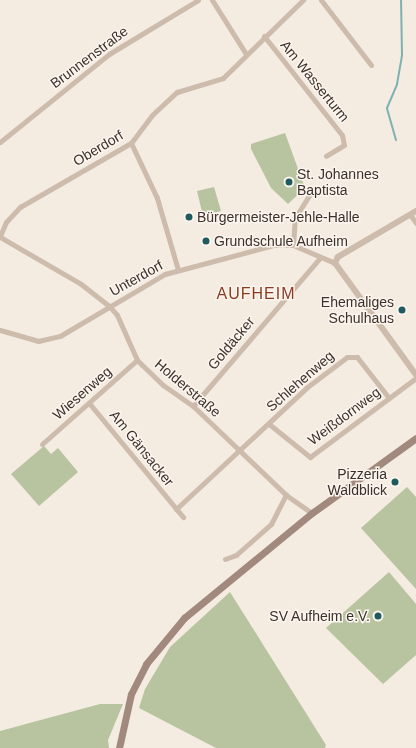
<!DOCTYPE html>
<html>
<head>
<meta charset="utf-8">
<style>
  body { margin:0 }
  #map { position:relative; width:416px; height:748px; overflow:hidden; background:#f4ebe1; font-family:Helvetica,sans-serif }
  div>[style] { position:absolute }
  .green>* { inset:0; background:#b8c4a0 }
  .stream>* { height:2px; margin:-1px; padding:0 1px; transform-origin:1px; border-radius:1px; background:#7fb0b2 }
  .minor>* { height:5px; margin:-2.5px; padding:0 2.5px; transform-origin:2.5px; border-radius:2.5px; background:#cdbbac }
  .tertiary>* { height:6px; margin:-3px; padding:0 3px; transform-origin:3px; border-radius:3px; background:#cdbbac }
  .secondary>* { height:7px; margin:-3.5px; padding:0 3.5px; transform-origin:3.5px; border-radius:3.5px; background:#a18a7d }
  .dots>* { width:11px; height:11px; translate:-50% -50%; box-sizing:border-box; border:2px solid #fbf5ee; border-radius:50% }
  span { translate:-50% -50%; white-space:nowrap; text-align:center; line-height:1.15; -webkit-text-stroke:3px #fbf5ee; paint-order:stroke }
  .street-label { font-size:14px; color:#3b302b }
  .poi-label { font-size:14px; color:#3b302b }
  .left { translate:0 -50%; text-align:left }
  .right { translate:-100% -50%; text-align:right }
  .quarter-label { font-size:16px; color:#8c3b22; letter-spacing:1px }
</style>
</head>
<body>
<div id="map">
  <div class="green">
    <div style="clip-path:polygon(285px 133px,305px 188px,288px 204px,271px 188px,251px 149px,251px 144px)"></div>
    <div style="clip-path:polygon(214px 187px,221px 211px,203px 216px,197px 191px)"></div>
    <div style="clip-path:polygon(44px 446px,51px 454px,58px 448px,78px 472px,39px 506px,11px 474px)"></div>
    <div style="clip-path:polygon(407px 487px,416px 497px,416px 589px,361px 528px)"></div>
    <div style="clip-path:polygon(389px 572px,416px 604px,416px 655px,383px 684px,326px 628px)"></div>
    <div style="clip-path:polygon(230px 592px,326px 745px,325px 748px,216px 748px,139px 708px,145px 689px,170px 647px)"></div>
    <div style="clip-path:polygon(100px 704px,123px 704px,108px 740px,109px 748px,0 748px,0 731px)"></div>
  </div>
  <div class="stream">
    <div style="left:396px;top:140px;width:33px;rotate:-106deg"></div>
    <div style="left:387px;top:108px;width:26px;rotate:-67deg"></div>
    <div style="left:397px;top:84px;width:29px;rotate:-80deg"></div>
    <div style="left:402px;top:55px;width:55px;rotate:-91deg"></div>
  </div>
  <div class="minor">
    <div style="left:212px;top:0;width:64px;rotate:57.8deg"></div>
    <div style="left:321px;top:0;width:82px;rotate:52.4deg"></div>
    <div style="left:264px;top:36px;width:126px;rotate:51.8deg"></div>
    <div style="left:342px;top:135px;width:10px;rotate:79deg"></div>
    <div style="left:344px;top:145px;width:21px;rotate:149deg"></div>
    <div style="left:0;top:142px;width:140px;rotate:-38.9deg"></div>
    <div style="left:109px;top:54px;width:104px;rotate:-31.2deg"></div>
    <div style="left:131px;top:143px;width:61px;rotate:64.7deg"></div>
    <div style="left:157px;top:198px;width:75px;rotate:73.7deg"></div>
    <div style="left:411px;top:216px;width:9px;rotate:54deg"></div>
    <div style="left:0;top:236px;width:15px;rotate:-67deg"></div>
    <div style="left:6px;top:222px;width:21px;rotate:-47deg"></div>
    <div style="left:20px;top:207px;width:128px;rotate:-30deg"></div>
    <div style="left:131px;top:143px;width:35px;rotate:-53deg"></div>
    <div style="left:152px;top:115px;width:34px;rotate:-43deg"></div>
    <div style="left:177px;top:92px;width:48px;rotate:-16.9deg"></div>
    <div style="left:223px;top:78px;width:112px;rotate:-44.3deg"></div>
    <div style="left:0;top:237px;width:94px;rotate:30.1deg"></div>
    <div style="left:81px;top:284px;width:36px;rotate:38deg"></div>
    <div style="left:109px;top:306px;width:12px;rotate:48deg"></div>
    <div style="left:117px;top:315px;width:49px;rotate:66deg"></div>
    <div style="left:137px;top:360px;width:36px;rotate:44deg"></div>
    <div style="left:163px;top:385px;width:37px;rotate:35deg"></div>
    <div style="left:193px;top:406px;width:129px;rotate:43.7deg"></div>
    <div style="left:286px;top:495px;width:32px;rotate:35deg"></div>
    <div style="left:293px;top:245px;width:27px;rotate:-86deg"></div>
    <div style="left:295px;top:218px;width:28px;rotate:-58deg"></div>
    <div style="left:0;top:330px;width:40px;rotate:16deg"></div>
    <div style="left:38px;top:341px;width:23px;rotate:-13deg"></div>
    <div style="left:60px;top:336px;width:122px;rotate:-30.6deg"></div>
    <div style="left:165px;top:274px;width:113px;rotate:-14.9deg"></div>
    <div style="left:274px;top:245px;width:19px"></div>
    <div style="left:293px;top:245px;width:46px;rotate:23.2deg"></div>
    <div style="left:89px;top:403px;width:148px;rotate:50.5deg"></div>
    <div style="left:193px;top:406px;width:194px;rotate:-49.4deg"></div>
    <div style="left:269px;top:424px;width:53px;rotate:38.8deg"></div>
    <div style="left:310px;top:457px;width:132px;rotate:-36.7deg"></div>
    <div style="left:42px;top:444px;width:127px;rotate:-41.5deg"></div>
    <div style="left:176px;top:509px;width:178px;rotate:-42.9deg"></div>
    <div style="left:306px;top:388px;width:51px;rotate:-37.1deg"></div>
    <div style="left:347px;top:357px;width:10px"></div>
    <div style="left:357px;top:357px;width:52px;rotate:52deg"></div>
    <div style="left:225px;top:559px;width:12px;rotate:-20deg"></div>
    <div style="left:236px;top:555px;width:47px;rotate:-41.5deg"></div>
    <div style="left:271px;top:524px;width:33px;rotate:-63deg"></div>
  </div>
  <div class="tertiary">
    <div style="left:416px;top:211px;width:91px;rotate:149.5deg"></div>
    <div style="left:338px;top:257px;width:7px;rotate:117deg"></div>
    <div style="left:335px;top:263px;width:138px;rotate:54.1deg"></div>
  </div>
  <div class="secondary">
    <div style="left:119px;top:748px;width:55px;rotate:-77.5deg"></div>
    <div style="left:131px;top:694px;width:34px;rotate:-63deg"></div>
    <div style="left:146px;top:664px;width:60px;rotate:-50.4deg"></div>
    <div style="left:184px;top:618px;width:166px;rotate:-39.4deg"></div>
    <div style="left:312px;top:513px;width:128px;rotate:-35.8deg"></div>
  </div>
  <div class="dots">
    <div style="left:289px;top:182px;background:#1f5a5e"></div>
    <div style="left:189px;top:217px;background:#1f5a5e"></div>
    <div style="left:206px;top:241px;background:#1f5a5e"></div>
    <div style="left:402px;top:310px;background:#1f5a5e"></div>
    <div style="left:395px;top:482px;background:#1f5a5e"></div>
    <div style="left:378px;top:616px;background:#1f5a5e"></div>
  </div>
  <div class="street-label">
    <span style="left:89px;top:57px;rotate:-37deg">Brunnenstraße</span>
    <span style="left:315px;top:81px;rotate:51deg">Am Wasserturm</span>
    <span style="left:98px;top:148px;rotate:-31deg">Oberdorf</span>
    <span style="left:136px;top:278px;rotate:-29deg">Unterdorf</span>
    <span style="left:231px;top:343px;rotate:-50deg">Goldäcker</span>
    <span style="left:300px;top:381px;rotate:-41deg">Schlehenweg</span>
    <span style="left:188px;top:388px;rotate:40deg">Holderstraße</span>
    <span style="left:82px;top:393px;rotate:-41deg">Wiesenweg</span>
    <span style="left:344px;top:416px;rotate:-37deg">Weißdornweg</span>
    <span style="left:142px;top:448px;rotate:51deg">Am Gänsacker</span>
  </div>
  <div class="poi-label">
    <span class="left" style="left:297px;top:182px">St. Johannes<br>Baptista</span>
    <span class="left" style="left:197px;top:217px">Bürgermeister-Jehle-Halle</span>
    <span class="left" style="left:214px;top:241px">Grundschule Aufheim</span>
    <span class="right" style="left:394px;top:310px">Ehemaliges<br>Schulhaus</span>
    <span class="right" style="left:387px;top:482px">Pizzeria<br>Waldblick</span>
    <span class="right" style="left:370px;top:616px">SV Aufheim e.V.</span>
  </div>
  <div class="quarter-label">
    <span style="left:256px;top:294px">AUFHEIM</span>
  </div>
</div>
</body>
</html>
